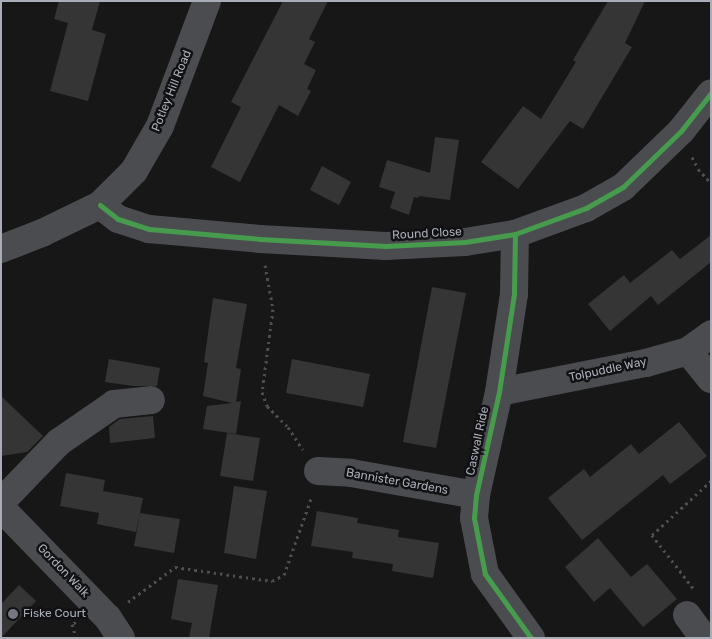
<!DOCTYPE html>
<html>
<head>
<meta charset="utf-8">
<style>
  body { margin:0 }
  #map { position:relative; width:712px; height:639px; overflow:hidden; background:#171717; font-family:Rubik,sans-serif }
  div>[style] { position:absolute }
  .building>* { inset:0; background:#353536 }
  .path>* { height:3px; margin-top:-1.5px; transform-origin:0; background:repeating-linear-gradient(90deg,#4d4e52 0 2.5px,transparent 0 6.5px) }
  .minor>* { height:28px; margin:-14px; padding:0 14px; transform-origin:14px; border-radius:14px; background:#4b4c50 }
  .cycleway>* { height:5px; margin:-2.5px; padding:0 2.5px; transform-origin:2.5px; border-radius:2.5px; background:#469c4c }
  .dots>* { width:14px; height:14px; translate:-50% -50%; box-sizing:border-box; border:2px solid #111113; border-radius:50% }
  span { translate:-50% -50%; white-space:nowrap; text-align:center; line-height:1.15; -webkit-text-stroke:5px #111113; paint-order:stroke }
  .street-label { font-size:12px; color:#a8adb8 }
  .poi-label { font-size:12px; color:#a8adb8 }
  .left { translate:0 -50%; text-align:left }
  .frame { position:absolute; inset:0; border:2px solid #a8adb8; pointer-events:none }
</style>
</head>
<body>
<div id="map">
  <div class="building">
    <div style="clip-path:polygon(59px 1px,100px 1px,92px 30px,106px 34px,88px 101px,50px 91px,68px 23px,54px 19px)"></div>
    <div style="clip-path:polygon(283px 1px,328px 1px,309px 39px,315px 42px,304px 64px,316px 70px,307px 89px,311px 91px,298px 116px,279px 105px,240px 182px,211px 167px,241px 107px,231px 102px)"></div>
    <div style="clip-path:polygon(608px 1px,645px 1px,625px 43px,632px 47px,583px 129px,570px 121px,518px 189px,481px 162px,523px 106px,541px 119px,576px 62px,573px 60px)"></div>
    <div style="clip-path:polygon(435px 137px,459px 140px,450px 200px,419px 196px,418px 198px,414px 197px,409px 215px,390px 208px,395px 192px,379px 187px,387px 160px,430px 173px)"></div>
    <div style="clip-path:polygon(322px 166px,351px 182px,339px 205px,310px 190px)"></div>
    <div style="clip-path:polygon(711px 235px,711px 262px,658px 305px,651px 296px,610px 331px,588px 304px,624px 275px,630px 283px,672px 250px,680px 259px)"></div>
    <div style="clip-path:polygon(432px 287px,466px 293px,436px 448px,403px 442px)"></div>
    <div style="clip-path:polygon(213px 298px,247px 304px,236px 368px,241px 369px,236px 402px,241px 401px,236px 434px,203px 429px,207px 406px,232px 403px,203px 396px,208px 363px,204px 362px)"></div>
    <div style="clip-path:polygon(109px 359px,160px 368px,157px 386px,133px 386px,105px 382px)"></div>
    <div style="clip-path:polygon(292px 359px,370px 374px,363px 407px,286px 393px)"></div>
    <div style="clip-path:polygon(1px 396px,43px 436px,27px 452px,1px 456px)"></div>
    <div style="clip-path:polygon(153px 416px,155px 438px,110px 443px,109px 427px,120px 419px)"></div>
    <div style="clip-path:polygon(679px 422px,707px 456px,670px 484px,663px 475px,582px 540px,548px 498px,584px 469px,590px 477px,631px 444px,639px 454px)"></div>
    <div style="clip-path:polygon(227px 433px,260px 438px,253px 481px,220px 476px)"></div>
    <div style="clip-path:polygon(66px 473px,105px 480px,103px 491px,143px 498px,136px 532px,97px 524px,99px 513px,60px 506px)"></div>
    <div style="clip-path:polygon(234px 486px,267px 491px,256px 559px,224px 553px)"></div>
    <div style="clip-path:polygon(317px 511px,358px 518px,357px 523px,399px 530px,398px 537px,439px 543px,433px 578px,392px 571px,393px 564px,352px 558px,353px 552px,311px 546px)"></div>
    <div style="clip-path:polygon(140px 513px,180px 519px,174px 553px,134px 546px)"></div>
    <div style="clip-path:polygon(598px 538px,631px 577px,647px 564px,677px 599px,643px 627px,610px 588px,594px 602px,565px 567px)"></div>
    <div style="clip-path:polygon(178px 579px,218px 585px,209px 638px,189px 638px,192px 623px,171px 619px)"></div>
    <div style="clip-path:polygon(19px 585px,36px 601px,1px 638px,1px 604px)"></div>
  </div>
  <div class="path">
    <div style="left:692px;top:157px;width:13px;rotate:63deg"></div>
    <div style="left:698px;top:169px;width:19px;rotate:47deg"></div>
    <div style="left:265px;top:265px;width:45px;rotate:79.7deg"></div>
    <div style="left:273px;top:309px;width:84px;rotate:97.5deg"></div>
    <div style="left:262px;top:392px;width:15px;rotate:70deg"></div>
    <div style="left:267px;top:406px;width:30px;rotate:45deg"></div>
    <div style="left:288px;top:427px;width:27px;rotate:57deg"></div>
    <div style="left:693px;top:588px;width:67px;rotate:-127.7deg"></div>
    <div style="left:652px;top:535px;width:80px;rotate:-42.5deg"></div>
    <div style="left:128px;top:602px;width:59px;rotate:-36.7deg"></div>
    <div style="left:175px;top:567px;width:98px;rotate:8.2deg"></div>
    <div style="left:272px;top:581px;width:13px;rotate:-27deg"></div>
    <div style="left:284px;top:575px;width:84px;rotate:-70.5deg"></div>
    <div style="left:76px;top:622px;width:4px;rotate:153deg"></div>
    <div style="left:72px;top:624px;width:15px;rotate:74deg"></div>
  </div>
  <div class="minor">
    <div style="left:100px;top:205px;width:23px;rotate:38deg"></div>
    <div style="left:118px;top:219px;width:33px;rotate:18deg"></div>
    <div style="left:149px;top:229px;width:111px;rotate:5.1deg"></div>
    <div style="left:260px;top:239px;width:126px;rotate:3.2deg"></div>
    <div style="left:386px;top:246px;width:79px;rotate:-2.9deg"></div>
    <div style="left:465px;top:242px;width:51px;rotate:-9.1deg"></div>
    <div style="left:515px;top:234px;width:76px;rotate:-20.1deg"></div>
    <div style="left:586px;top:208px;width:43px;rotate:-29.6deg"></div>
    <div style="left:623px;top:187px;width:81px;rotate:-44deg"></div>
    <div style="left:681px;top:131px;width:48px;rotate:-51.7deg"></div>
    <div style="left:515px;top:234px;width:60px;rotate:91deg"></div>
    <div style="left:514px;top:294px;width:99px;rotate:98.7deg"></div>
    <div style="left:499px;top:392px;width:106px;rotate:102.6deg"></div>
    <div style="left:476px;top:495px;width:23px;rotate:95deg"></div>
    <div style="left:474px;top:518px;width:57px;rotate:78.9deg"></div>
    <div style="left:485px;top:574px;width:79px;rotate:54.3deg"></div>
    <div style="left:1px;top:249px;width:44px;rotate:-21.3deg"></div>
    <div style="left:42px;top:233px;width:64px;rotate:-25.8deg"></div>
    <div style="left:100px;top:205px;width:48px;rotate:-45deg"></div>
    <div style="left:134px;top:171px;width:52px;rotate:-60deg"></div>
    <div style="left:160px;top:126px;width:134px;rotate:-69.4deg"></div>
    <div style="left:688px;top:351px;width:36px;rotate:51deg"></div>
    <div style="left:499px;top:392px;width:150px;rotate:-11.2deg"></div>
    <div style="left:646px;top:363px;width:44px;rotate:-15.9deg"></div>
    <div style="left:688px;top:351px;width:29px;rotate:-36deg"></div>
    <div style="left:318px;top:471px;width:33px;rotate:3deg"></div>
    <div style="left:351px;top:473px;width:127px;rotate:10deg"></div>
    <div style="left:1px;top:502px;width:83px;rotate:-46deg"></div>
    <div style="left:59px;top:442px;width:67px;rotate:-34.6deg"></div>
    <div style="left:114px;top:404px;width:37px;rotate:-6deg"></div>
    <div style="left:1px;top:508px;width:153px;rotate:45.8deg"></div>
    <div style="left:108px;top:618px;width:24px;rotate:57deg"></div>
    <div style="left:687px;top:615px;width:29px;rotate:54deg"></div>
  </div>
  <div class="cycleway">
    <div style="left:100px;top:205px;width:23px;rotate:38deg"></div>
    <div style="left:118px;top:219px;width:33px;rotate:18deg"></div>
    <div style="left:149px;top:229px;width:111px;rotate:5.1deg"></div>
    <div style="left:260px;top:239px;width:126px;rotate:3.2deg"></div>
    <div style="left:386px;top:246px;width:79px;rotate:-2.9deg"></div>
    <div style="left:465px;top:242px;width:51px;rotate:-9.1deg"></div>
    <div style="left:515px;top:234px;width:76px;rotate:-20.1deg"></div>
    <div style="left:586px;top:208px;width:43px;rotate:-29.6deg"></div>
    <div style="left:623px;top:187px;width:81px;rotate:-44deg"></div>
    <div style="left:681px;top:131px;width:48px;rotate:-51.7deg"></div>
    <div style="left:515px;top:234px;width:60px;rotate:91deg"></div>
    <div style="left:514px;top:294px;width:99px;rotate:98.7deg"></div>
    <div style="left:499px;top:392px;width:106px;rotate:102.6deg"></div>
    <div style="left:476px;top:495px;width:23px;rotate:95deg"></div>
    <div style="left:474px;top:518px;width:57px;rotate:78.9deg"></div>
    <div style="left:485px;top:574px;width:79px;rotate:54.3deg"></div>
  </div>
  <div class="dots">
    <div style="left:13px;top:614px;background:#757880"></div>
  </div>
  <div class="street-label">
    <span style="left:172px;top:91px;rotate:-68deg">Potley Hill Road</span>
    <span style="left:427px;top:234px;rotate:-3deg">Round Close</span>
    <span style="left:608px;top:370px;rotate:-12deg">Tolpuddle Way</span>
    <span style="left:478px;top:441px;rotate:-78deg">Caswall Ride</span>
    <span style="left:397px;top:482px;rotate:10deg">Bannister Gardens</span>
    <span style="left:63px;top:571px;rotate:46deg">Gordon Walk</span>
  </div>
  <div class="poi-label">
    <span class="left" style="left:23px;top:614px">Fiske Court</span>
  </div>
  <div class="frame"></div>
</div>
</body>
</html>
